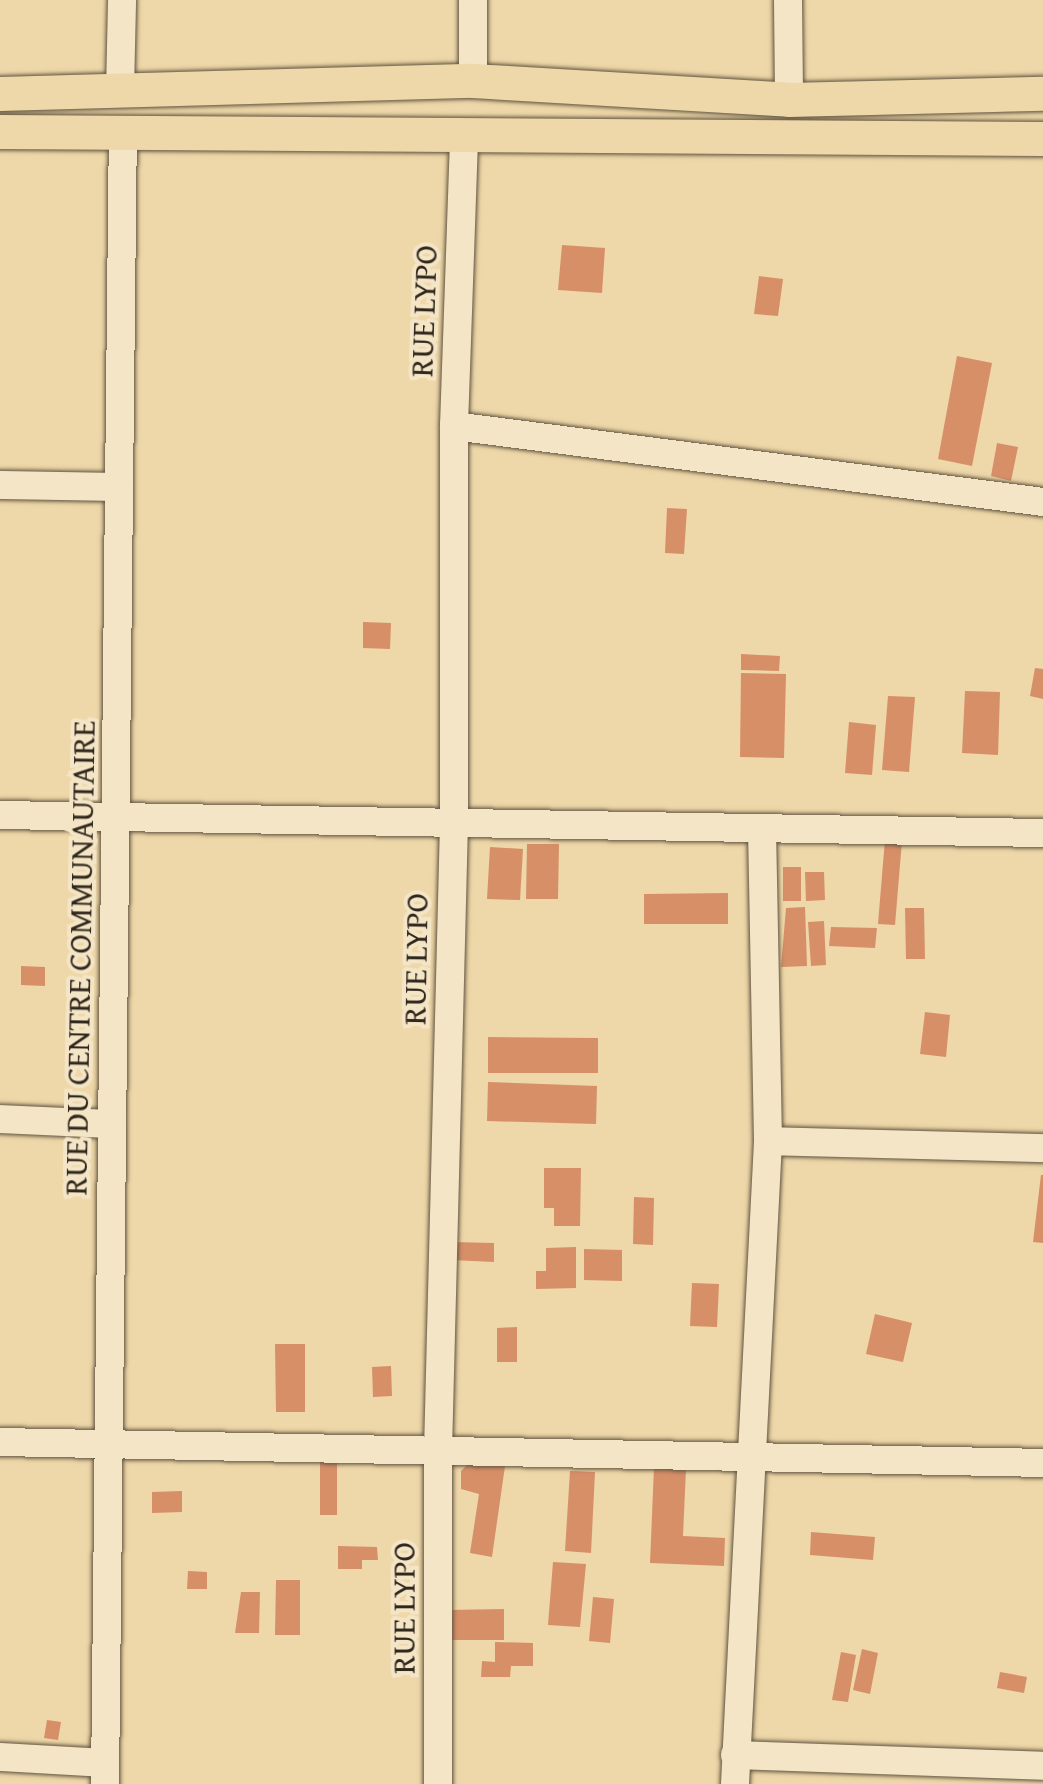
<!DOCTYPE html>
<html>
<head>
<meta charset="utf-8">
<style>
  body { margin:0 }
  #map { position:relative; width:1043px; height:1784px; overflow:hidden; background:#eed7a8; font-family:"Gentium Book Plus",serif }
  div>[style] { position:absolute }
  .building>* { inset:0; background:#d78f68 }
  .roads { filter:drop-shadow(0 0 2px #605440) drop-shadow(0 0 2px #605440) }
  .minor>* { height:28px; margin:-14px; padding:0 14px; transform-origin:14px; border-radius:14px; background:#f4e5c6 }
  .major>* { height:34px; margin:-17px; padding:0 17px; transform-origin:17px; border-radius:17px; background:#eed7a8 }
  span { translate:-50% -50%; white-space:nowrap; text-align:center; line-height:1.15; -webkit-text-stroke:8px #f4e5c6; paint-order:stroke }
  .street-label { font-size:32px; color:#31281d }
</style>
</head>
<body>
<div id="map">
  <div class="building">
    <div style="clip-path:polygon(562px 245px,605px 248px,602px 293px,558px 290px)"></div>
    <div style="clip-path:polygon(759px 276px,783px 279px,778px 316px,754px 314px)"></div>
    <div style="clip-path:polygon(957px 356px,992px 363px,972px 466px,938px 459px)"></div>
    <div style="clip-path:polygon(997px 443px,1018px 447px,1011px 481px,991px 476px)"></div>
    <div style="clip-path:polygon(667px 508px,687px 509px,684px 554px,665px 553px)"></div>
    <div style="clip-path:polygon(363px 622px,391px 623px,390px 649px,363px 648px)"></div>
    <div style="clip-path:polygon(741px 654px,780px 656px,779px 671px,741px 670px)"></div>
    <div style="clip-path:polygon(1035px 668px,1043px 669px,1043px 699px,1030px 696px)"></div>
    <div style="clip-path:polygon(741px 673px,786px 674px,784px 758px,740px 757px)"></div>
    <div style="clip-path:polygon(965px 691px,1000px 692px,998px 755px,962px 753px)"></div>
    <div style="clip-path:polygon(888px 696px,915px 697px,909px 772px,882px 770px)"></div>
    <div style="clip-path:polygon(849px 722px,876px 725px,872px 775px,845px 773px)"></div>
    <div style="clip-path:polygon(885px 839px,902px 841px,895px 925px,878px 924px)"></div>
    <div style="clip-path:polygon(527px 844px,559px 844px,558px 899px,526px 899px)"></div>
    <div style="clip-path:polygon(490px 847px,523px 849px,520px 900px,487px 899px)"></div>
    <div style="clip-path:polygon(783px 867px,801px 867px,801px 901px,783px 901px)"></div>
    <div style="clip-path:polygon(805px 872px,824px 872px,825px 900px,806px 901px)"></div>
    <div style="clip-path:polygon(728px 893px,728px 924px,644px 924px,644px 894px)"></div>
    <div style="clip-path:polygon(805px 907px,807px 966px,781px 967px,786px 908px)"></div>
    <div style="clip-path:polygon(905px 908px,924px 908px,925px 959px,906px 959px)"></div>
    <div style="clip-path:polygon(824px 921px,826px 965px,811px 966px,808px 922px)"></div>
    <div style="clip-path:polygon(831px 927px,877px 928px,875px 948px,829px 946px)"></div>
    <div style="clip-path:polygon(21px 966px,45px 967px,45px 986px,21px 985px)"></div>
    <div style="clip-path:polygon(925px 1012px,950px 1015px,946px 1057px,920px 1054px)"></div>
    <div style="clip-path:polygon(488px 1037px,598px 1038px,598px 1073px,488px 1073px)"></div>
    <div style="clip-path:polygon(488px 1082px,597px 1086px,596px 1124px,487px 1121px)"></div>
    <div style="clip-path:polygon(544px 1168px,581px 1168px,580px 1226px,554px 1226px,554px 1208px,544px 1208px)"></div>
    <div style="clip-path:polygon(1041px 1175px,1043px 1175px,1043px 1243px,1033px 1242px)"></div>
    <div style="clip-path:polygon(634px 1197px,654px 1198px,653px 1245px,633px 1244px)"></div>
    <div style="clip-path:polygon(452px 1242px,494px 1243px,494px 1262px,451px 1260px)"></div>
    <div style="clip-path:polygon(576px 1247px,576px 1288px,536px 1289px,536px 1271px,546px 1271px,546px 1248px)"></div>
    <div style="clip-path:polygon(584px 1249px,622px 1250px,622px 1281px,584px 1280px)"></div>
    <div style="clip-path:polygon(692px 1283px,719px 1284px,717px 1327px,690px 1326px)"></div>
    <div style="clip-path:polygon(875px 1314px,912px 1323px,903px 1362px,866px 1354px)"></div>
    <div style="clip-path:polygon(517px 1327px,517px 1362px,497px 1362px,497px 1328px)"></div>
    <div style="clip-path:polygon(275px 1344px,305px 1344px,305px 1412px,276px 1412px)"></div>
    <div style="clip-path:polygon(391px 1366px,392px 1396px,373px 1397px,372px 1367px)"></div>
    <div style="clip-path:polygon(320px 1449px,337px 1449px,337px 1515px,320px 1515px)"></div>
    <div style="clip-path:polygon(471px 1461px,505px 1466px,492px 1557px,470px 1553px,479px 1494px,461px 1489px,461px 1471px)"></div>
    <div style="clip-path:polygon(654px 1467px,686px 1469px,683px 1536px,725px 1538px,724px 1566px,650px 1563px)"></div>
    <div style="clip-path:polygon(570px 1471px,595px 1472px,591px 1553px,565px 1551px)"></div>
    <div style="clip-path:polygon(182px 1491px,182px 1512px,152px 1513px,152px 1492px)"></div>
    <div style="clip-path:polygon(811px 1532px,875px 1537px,873px 1560px,810px 1555px)"></div>
    <div style="clip-path:polygon(338px 1546px,377px 1547px,378px 1560px,362px 1560px,362px 1569px,338px 1569px)"></div>
    <div style="clip-path:polygon(553px 1562px,586px 1564px,580px 1627px,548px 1625px)"></div>
    <div style="clip-path:polygon(188px 1571px,207px 1572px,207px 1589px,187px 1589px)"></div>
    <div style="clip-path:polygon(276px 1580px,300px 1580px,300px 1635px,275px 1635px)"></div>
    <div style="clip-path:polygon(241px 1592px,260px 1592px,259px 1633px,235px 1633px)"></div>
    <div style="clip-path:polygon(593px 1597px,614px 1599px,610px 1643px,589px 1641px)"></div>
    <div style="clip-path:polygon(504px 1609px,504px 1640px,448px 1640px,448px 1610px)"></div>
    <div style="clip-path:polygon(495px 1642px,533px 1643px,533px 1666px,511px 1666px,510px 1677px,481px 1677px,482px 1661px,495px 1662px)"></div>
    <div style="clip-path:polygon(862px 1649px,878px 1653px,870px 1694px,853px 1690px)"></div>
    <div style="clip-path:polygon(841px 1652px,856px 1655px,848px 1702px,832px 1700px)"></div>
    <div style="clip-path:polygon(1000px 1672px,1027px 1677px,1024px 1693px,997px 1688px)"></div>
    <div style="clip-path:polygon(47px 1720px,61px 1722px,58px 1740px,44px 1738px)"></div>
  </div>
  <div class="roads">
    <div class="minor">
      <div style="left:788px;top:0;width:100px;rotate:89.4deg"></div>
      <div style="left:473px;top:81px;width:81px;rotate:-90deg"></div>
      <div style="left:120px;top:91px;width:91px;rotate:-88.7deg"></div>
      <div style="left:454px;top:426px;width:594px;rotate:7.35deg"></div>
      <div style="left:0;top:485px;width:119px;rotate:1deg"></div>
      <div style="left:0;top:815px;width:1043px;rotate:0.99deg"></div>
      <div style="left:0;top:1119px;width:112px;rotate:2.6deg"></div>
      <div style="left:768px;top:1141px;width:275px;rotate:1.5deg"></div>
      <div style="left:0;top:1442px;width:1043px;rotate:1.15deg"></div>
      <div style="left:735px;top:1755px;width:308px;rotate:2deg"></div>
      <div style="left:0;top:1757px;width:105px;rotate:3.3deg"></div>
      <div style="left:105px;top:1784px;width:1651px;rotate:-89.38deg"></div>
      <div style="left:438px;top:1784px;width:333px;rotate:-90deg"></div>
      <div style="left:438px;top:1451px;width:626px;rotate:-88.54deg"></div>
      <div style="left:454px;top:825px;width:399px;rotate:-90deg"></div>
      <div style="left:454px;top:426px;width:290px;rotate:-88deg"></div>
      <div style="left:735px;top:1784px;width:644px;rotate:-87.06deg"></div>
      <div style="left:768px;top:1141px;width:311px;rotate:-91.1deg"></div>
    </div>
    <div class="major">
      <div style="left:0;top:94px;width:473px;rotate:-1.6deg"></div>
      <div style="left:473px;top:81px;width:317px;rotate:3.4deg"></div>
      <div style="left:789px;top:100px;width:254px;rotate:-1.4deg"></div>
      <div style="left:0;top:132px;width:1043px;rotate:0.38deg"></div>
    </div>
  </div>
  <div class="street-label">
    <span style="left:424px;top:311px;rotate:-88deg">RUE LYPO</span>
    <span style="left:80px;top:958px;rotate:-89deg">RUE DU CENTRE COMMUNAUTAIRE</span>
    <span style="left:416px;top:959px;rotate:-89deg">RUE LYPO</span>
    <span style="left:404px;top:1608px;rotate:-90deg">RUE LYPO</span>
  </div>
</div>
</body>
</html>
